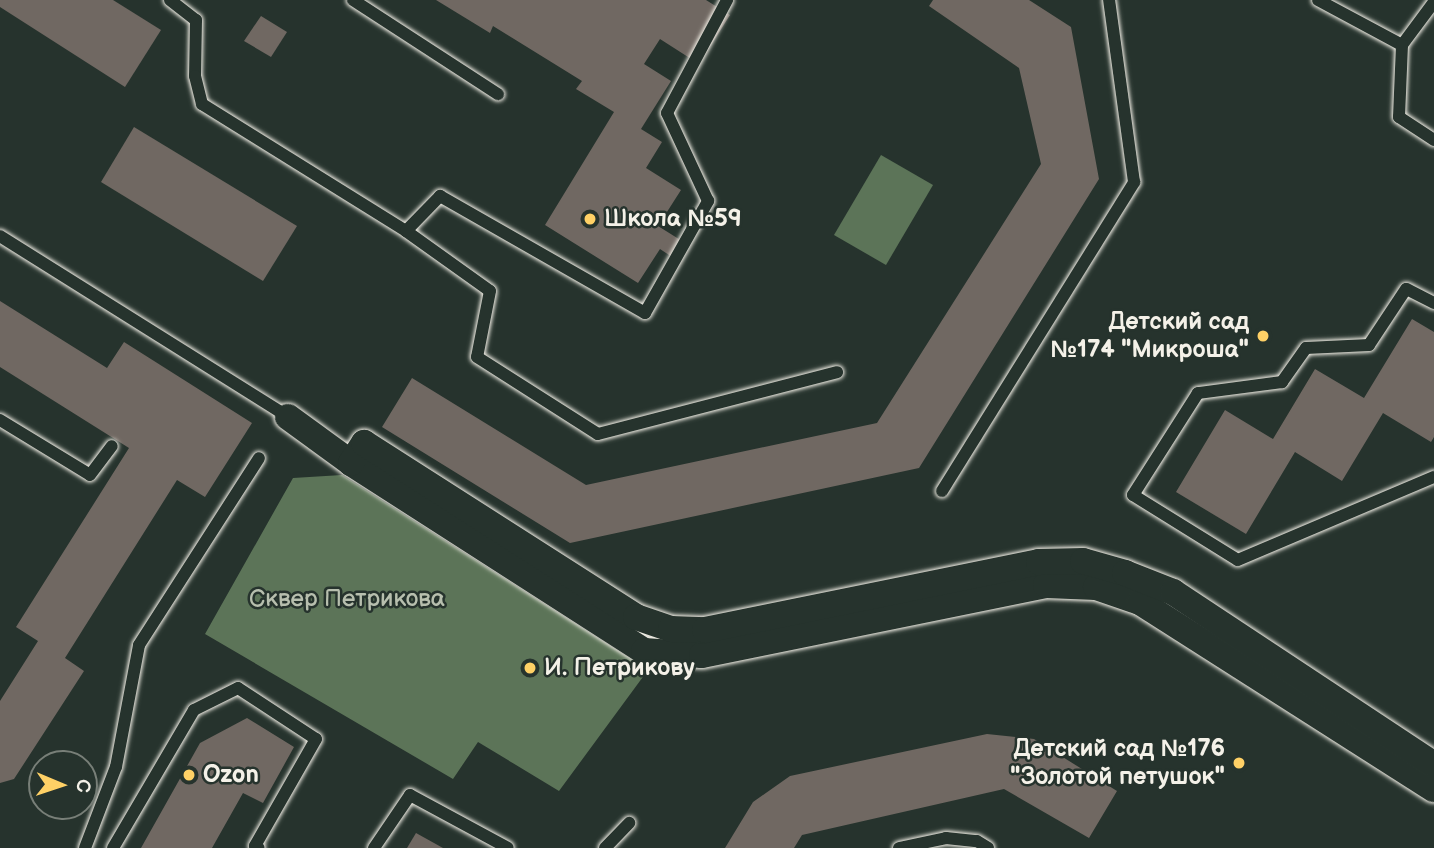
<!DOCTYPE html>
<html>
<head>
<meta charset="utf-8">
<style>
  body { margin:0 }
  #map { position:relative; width:1434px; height:848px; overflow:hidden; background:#26332d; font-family:"Balsamiq Sans",sans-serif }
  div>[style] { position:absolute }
  .green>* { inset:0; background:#5c7458 }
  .building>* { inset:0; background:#706862 }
  .roads { filter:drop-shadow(0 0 2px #f4f1e8) drop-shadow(0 0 2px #f4f1e8) }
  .lane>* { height:12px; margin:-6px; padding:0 6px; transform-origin:6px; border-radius:6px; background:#26332d }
  .street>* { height:26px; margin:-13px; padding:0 13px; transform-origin:13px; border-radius:13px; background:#26332d }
  .dots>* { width:19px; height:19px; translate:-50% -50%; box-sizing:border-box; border:4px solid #26332d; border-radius:50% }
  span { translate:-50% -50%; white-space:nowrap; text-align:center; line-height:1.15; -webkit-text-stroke:5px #26332d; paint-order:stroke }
  .poi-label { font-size:24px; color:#f4f1e8; font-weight:700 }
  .left { translate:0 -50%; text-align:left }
  .right { translate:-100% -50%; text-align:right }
  .park-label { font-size:24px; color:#b7bfae }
  .north { position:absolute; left:28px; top:750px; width:70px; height:70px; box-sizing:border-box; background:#26332d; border:2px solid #787f78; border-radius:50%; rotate:92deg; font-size:19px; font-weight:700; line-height:28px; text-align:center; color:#f4f1e8 }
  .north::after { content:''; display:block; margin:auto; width:24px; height:32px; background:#ffd166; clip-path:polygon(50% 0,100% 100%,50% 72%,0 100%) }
</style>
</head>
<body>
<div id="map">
  <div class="green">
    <div style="clip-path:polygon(881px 155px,933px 185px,886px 265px,834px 235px)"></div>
    <div style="clip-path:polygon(342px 475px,648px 670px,559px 791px,478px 742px,453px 779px,205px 634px,293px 478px)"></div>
  </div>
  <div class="building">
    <div style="clip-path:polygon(0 0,113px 0,161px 30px,125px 87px,0 7px)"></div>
    <div style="clip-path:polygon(436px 0,706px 0,730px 15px,699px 64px,660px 39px,644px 64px,671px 81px,641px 129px,662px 142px,646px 168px,681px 190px,658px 226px,682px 241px,672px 257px,660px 249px,638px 283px,545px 225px,614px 112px,576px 89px,582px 81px,493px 26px,490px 33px)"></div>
    <div style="clip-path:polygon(933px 0,1029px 0,1071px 27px,1099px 179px,919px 468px,570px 543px,382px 427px,412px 378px,586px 485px,877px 423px,1041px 164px,1019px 68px,929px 6px)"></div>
    <div style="clip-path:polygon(261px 16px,287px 32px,271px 57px,244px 41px)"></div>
    <div style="clip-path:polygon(134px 127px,297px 226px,263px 281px,101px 182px)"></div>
    <div style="clip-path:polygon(0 301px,107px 368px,124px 342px,252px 423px,205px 497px,177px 480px,65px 658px,84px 671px,14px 779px,0 783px,0 701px,38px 641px,16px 627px,129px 448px,0 367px)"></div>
    <div style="clip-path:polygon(1412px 319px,1434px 332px,1434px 437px,1431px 442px,1383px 413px,1342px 481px,1295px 452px,1246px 534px,1176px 492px,1225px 410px,1273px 439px,1315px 369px,1364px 398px)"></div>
    <div style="clip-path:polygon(247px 718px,294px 747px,263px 803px,243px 793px,212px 848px,141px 848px,200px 743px)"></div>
    <div style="clip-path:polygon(987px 734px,1034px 739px,1117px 791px,1089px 838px,1004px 789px,802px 835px,794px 848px,725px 848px,753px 802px,790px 776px)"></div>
    <div style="clip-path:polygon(416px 833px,443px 848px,407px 848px)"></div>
  </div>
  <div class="roads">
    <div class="lane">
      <div style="left:170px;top:0;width:33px;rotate:38deg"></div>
      <div style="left:196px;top:20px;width:56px;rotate:91deg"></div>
      <div style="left:195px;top:76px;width:29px;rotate:76deg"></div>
      <div style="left:202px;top:104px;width:240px;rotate:31.9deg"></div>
      <div style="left:406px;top:231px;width:103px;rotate:35.5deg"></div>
      <div style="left:490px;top:291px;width:67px;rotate:101.1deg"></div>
      <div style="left:477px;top:357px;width:143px;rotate:32.5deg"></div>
      <div style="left:598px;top:434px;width:247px;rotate:-14.5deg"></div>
      <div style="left:353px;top:0;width:173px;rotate:33deg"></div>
      <div style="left:1318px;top:0;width:95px;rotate:28.2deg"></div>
      <div style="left:1402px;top:45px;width:54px;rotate:-53.3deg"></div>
      <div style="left:1402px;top:45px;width:72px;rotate:92.4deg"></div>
      <div style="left:1399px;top:117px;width:42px;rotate:33.3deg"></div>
      <div style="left:406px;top:231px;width:49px;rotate:-45.8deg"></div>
      <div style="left:440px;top:196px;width:236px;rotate:29.7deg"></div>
      <div style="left:645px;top:313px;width:129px;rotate:-60.6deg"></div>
      <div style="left:708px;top:201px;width:97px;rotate:-115deg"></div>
      <div style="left:667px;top:113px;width:128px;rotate:-62deg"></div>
      <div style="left:0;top:236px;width:340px;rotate:32.1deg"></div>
      <div style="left:1434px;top:303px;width:31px;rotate:-153deg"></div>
      <div style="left:1406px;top:289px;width:67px;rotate:123.5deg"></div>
      <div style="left:1369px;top:345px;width:63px;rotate:177.3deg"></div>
      <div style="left:1306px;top:348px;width:42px;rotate:125.2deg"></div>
      <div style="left:1282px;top:382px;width:85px;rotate:172.5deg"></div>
      <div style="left:1198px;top:393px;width:121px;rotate:122.5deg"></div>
      <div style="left:1133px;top:495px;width:123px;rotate:31.8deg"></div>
      <div style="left:1238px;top:560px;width:213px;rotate:-23deg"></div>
      <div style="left:0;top:420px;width:105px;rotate:31.4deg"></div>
      <div style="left:90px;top:475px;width:36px;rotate:-53deg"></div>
      <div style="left:942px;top:491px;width:364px;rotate:-58.1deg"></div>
      <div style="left:1134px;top:182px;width:184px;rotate:-97.8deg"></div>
      <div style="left:85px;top:848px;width:87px;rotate:-69.1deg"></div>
      <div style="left:116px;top:767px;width:124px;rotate:-79.3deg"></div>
      <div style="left:139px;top:645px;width:222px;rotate:-57.3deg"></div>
      <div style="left:113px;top:848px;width:160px;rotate:-59.6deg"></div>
      <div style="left:194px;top:710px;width:49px;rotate:-26.6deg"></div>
      <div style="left:238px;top:688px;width:93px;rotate:33.2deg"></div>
      <div style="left:316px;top:739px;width:123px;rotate:119.7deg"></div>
      <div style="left:255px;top:846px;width:4px;rotate:27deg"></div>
      <div style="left:374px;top:848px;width:64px;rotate:-55.8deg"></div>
      <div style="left:410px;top:795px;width:111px;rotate:28.4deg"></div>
      <div style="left:605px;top:848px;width:35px;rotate:-46deg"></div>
      <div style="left:899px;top:848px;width:48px;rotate:-12deg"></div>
      <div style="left:946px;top:838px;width:31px;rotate:6deg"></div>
      <div style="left:977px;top:841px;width:13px;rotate:32deg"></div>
    </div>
    <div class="street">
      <div style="left:288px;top:417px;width:78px;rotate:36.1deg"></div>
      <div style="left:351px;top:463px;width:348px;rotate:32.7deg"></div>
      <div style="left:644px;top:651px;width:58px;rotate:3.9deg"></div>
      <div style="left:702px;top:655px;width:351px;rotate:-11.5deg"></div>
      <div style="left:1046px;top:585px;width:50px;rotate:2.3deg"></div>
      <div style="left:1096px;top:587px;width:46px;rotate:18.8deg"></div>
      <div style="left:1140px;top:602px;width:348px;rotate:32.5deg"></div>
      <div style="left:351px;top:463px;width:24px;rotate:-57deg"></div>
      <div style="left:364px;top:443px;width:323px;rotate:32.6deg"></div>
      <div style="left:636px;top:617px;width:37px;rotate:19deg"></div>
      <div style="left:671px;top:629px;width:34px;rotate:2deg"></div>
      <div style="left:705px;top:630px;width:341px;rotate:-11.5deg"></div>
      <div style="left:1039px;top:562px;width:44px;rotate:-1.3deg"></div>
      <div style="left:1083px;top:561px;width:44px;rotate:15.9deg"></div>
      <div style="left:1125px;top:573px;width:52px;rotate:21.6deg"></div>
      <div style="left:1173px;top:592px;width:313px;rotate:33.5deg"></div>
    </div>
  </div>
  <div class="dots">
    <div style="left:590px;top:219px;background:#ffd166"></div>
    <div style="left:1263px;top:336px;background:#ffd166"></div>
    <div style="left:530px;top:668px;background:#ffd166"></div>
    <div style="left:1239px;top:763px;background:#ffd166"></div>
    <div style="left:189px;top:775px;background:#ffd166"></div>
  </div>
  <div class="poi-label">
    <span class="left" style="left:604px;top:219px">Школа №59</span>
    <span class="right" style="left:1249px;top:336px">Детский сад<br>№174 "Микроша"</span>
    <span class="left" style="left:544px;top:668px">И. Петрикову</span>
    <span class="right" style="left:1225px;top:763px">Детский сад №176<br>"Золотой петушок"</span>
    <span class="left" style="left:203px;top:775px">Ozon</span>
  </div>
  <div class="park-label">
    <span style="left:347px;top:599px">Сквер Петрикова</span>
  </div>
  <div class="north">С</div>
</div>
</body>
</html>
